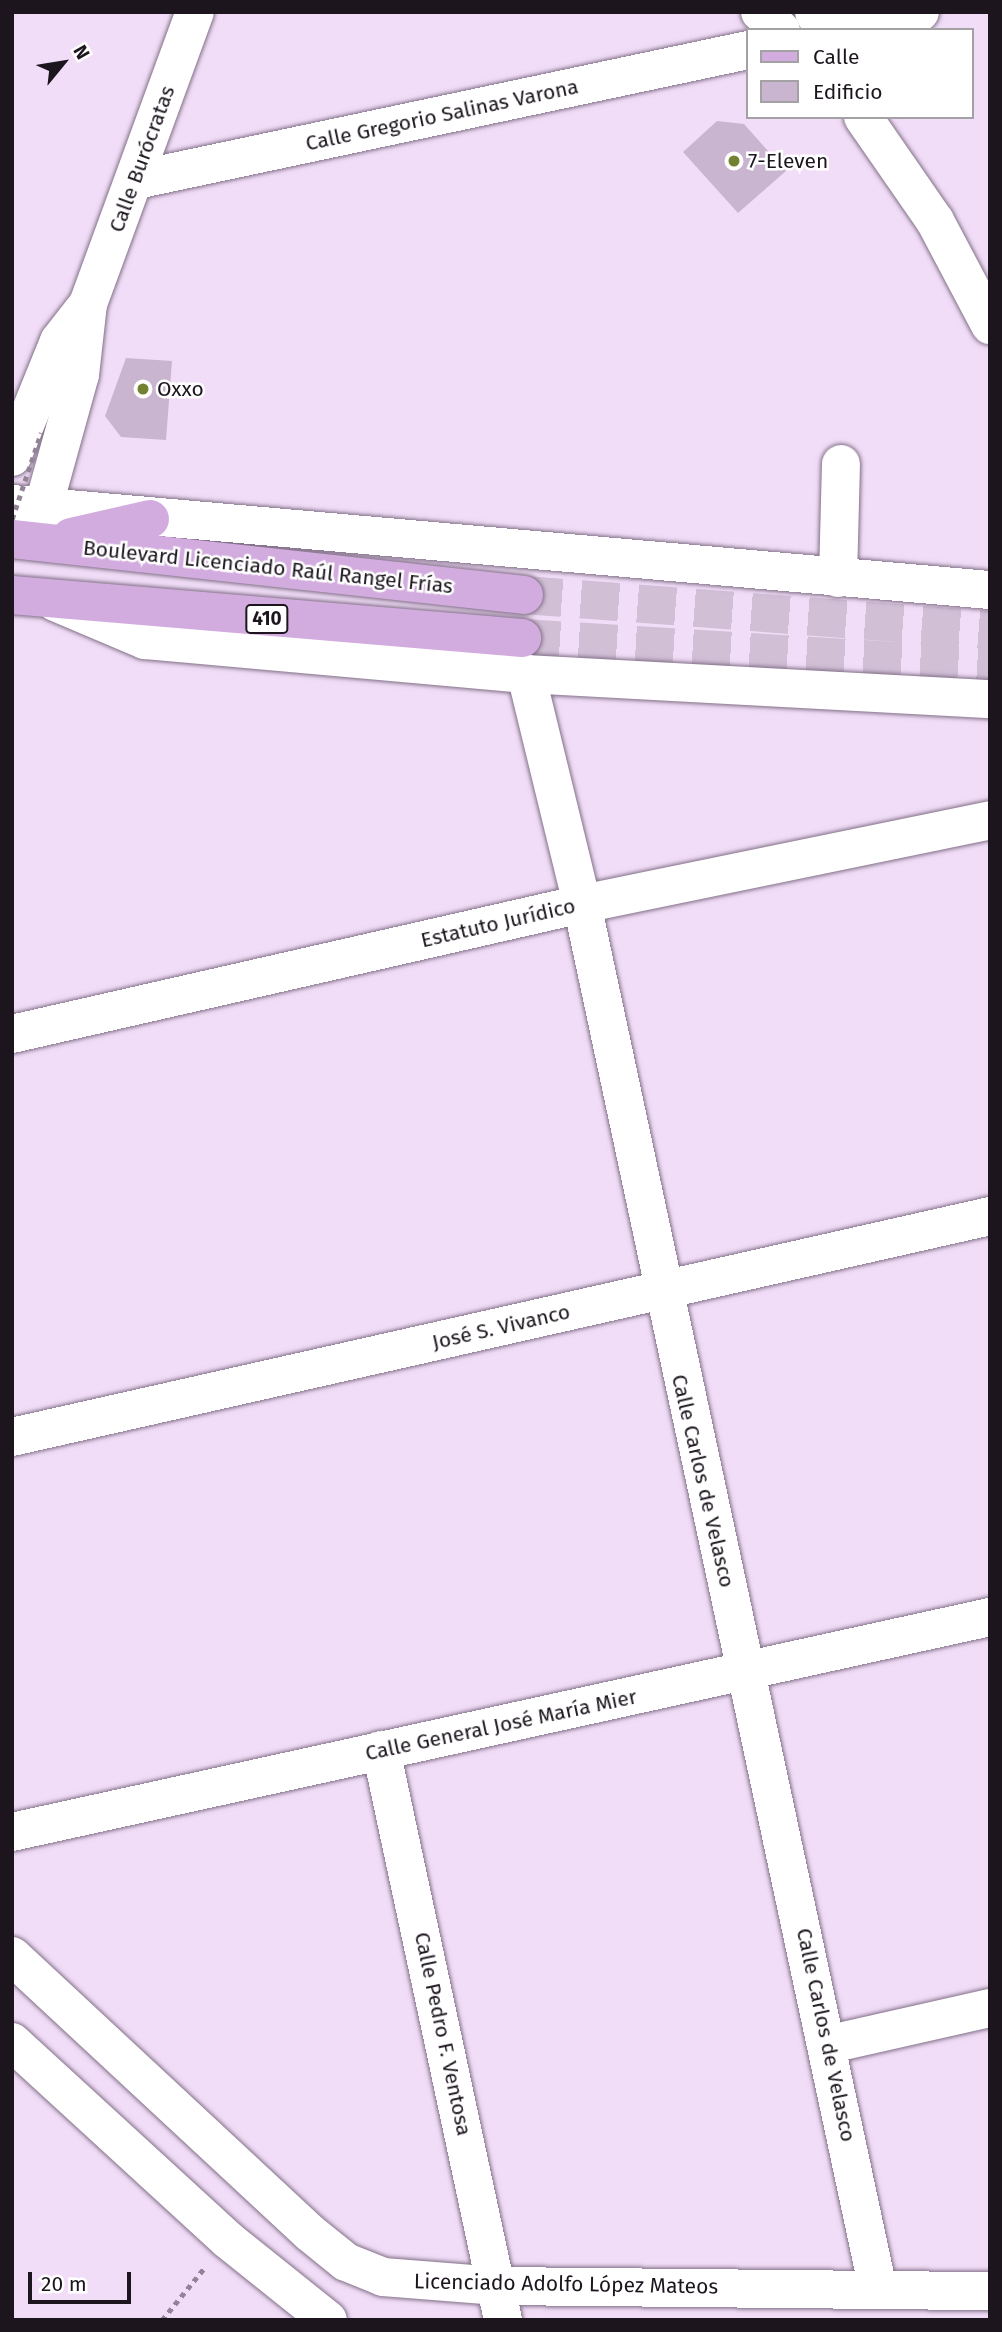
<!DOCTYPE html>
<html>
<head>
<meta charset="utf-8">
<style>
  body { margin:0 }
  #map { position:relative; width:1002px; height:2332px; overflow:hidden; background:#f1ddf7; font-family:"Fira Sans",sans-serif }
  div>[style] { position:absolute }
  .building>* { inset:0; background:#c9b5cf }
  .major-tunnel>* { height:38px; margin-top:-19px; transform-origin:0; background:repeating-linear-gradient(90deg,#d1bfd6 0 38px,transparent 0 57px) }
  .path>* { height:4.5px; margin-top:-2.25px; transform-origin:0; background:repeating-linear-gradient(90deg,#928496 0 5px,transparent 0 10px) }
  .roads { filter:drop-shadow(0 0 2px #827088) drop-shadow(0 0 2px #827088) }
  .minor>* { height:38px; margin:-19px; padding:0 19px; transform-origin:19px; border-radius:19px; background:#fff }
  .major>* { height:38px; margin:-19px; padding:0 19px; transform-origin:19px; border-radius:19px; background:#d3acdf }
  .path-bridge>* { height:4.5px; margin-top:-2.25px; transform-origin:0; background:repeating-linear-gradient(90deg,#928496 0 5px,transparent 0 10px) }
  .dots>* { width:19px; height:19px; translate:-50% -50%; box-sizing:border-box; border:4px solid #fff; border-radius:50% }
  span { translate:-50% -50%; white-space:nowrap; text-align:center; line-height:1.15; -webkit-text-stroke:5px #fff; paint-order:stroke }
  .shield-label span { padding:2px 5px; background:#fff; border:2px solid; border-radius:5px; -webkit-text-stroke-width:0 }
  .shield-label { font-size:19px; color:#1c151e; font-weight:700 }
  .street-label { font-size:21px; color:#1c151e }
  .poi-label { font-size:21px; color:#1c151e }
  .left { translate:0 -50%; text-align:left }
  .frame { position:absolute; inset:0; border:14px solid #1c151e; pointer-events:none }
  .legend { position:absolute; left:746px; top:28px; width:228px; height:91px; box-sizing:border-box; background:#fff; border:2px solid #a4a1a5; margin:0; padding:9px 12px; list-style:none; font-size:21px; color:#1c151e }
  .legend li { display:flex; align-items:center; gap:14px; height:35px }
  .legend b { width:35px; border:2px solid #a4a1a5 }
  .north { position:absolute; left:28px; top:28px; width:70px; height:70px; -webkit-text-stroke:5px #fff; paint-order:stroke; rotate:60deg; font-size:19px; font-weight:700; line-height:28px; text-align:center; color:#1c151e }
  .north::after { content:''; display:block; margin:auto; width:24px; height:32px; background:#1c151e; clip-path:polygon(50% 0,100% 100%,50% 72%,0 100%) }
  .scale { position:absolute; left:28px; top:2272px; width:103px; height:32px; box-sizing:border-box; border:4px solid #1c151e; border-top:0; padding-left:9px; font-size:21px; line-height:24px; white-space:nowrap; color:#1c151e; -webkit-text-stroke:5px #fff; paint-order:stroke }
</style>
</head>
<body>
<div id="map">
  <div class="building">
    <div style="clip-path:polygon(717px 121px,744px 124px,786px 171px,738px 213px,683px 152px)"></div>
    <div style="clip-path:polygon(126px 358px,172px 361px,166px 440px,121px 437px,105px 416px)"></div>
  </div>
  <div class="major-tunnel">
    <div style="left:524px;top:595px;width:467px;rotate:4.3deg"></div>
    <div style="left:522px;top:638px;width:469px;rotate:3.5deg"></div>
  </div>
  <div class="path">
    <div style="left:162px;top:2320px;width:68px;rotate:-50.9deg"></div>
  </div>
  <div class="roads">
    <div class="minor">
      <div style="left:760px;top:12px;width:28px;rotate:41deg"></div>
      <div style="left:814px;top:12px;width:20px;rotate:63deg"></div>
      <div style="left:843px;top:30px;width:79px;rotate:-13.2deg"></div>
      <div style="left:863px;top:117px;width:126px;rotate:55.3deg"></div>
      <div style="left:935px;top:221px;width:118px;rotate:62.1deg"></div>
      <div style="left:136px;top:180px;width:626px;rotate:-11.99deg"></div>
      <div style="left:12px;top:457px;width:125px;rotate:-67.9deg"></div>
      <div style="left:59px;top:341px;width:47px;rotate:-51.9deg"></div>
      <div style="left:12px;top:504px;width:982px;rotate:5.03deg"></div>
      <div style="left:43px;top:508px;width:138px;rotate:-74.5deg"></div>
      <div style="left:80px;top:375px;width:71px;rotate:-83.6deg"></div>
      <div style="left:88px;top:304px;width:311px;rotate:-69.9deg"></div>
      <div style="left:838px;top:578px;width:114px;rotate:-88.5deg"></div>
      <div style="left:55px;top:602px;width:98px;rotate:22.9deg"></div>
      <div style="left:145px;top:640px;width:383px;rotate:5.1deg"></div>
      <div style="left:526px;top:674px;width:465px;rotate:3.1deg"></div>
      <div style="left:526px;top:674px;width:237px;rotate:76.3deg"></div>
      <div style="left:582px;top:904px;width:1416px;rotate:77.94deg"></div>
      <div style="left:12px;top:1034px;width:585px;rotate:-12.85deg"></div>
      <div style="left:582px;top:904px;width:417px;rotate:-11.6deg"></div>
      <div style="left:12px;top:1437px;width:1003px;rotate:-12.73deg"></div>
      <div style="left:381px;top:1750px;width:583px;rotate:77.92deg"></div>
      <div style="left:12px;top:1832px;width:1001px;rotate:-12.4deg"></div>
      <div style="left:12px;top:1956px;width:407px;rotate:42.9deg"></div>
      <div style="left:310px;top:2233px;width:46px;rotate:38.9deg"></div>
      <div style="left:346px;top:2262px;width:40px;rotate:22deg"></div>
      <div style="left:383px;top:2277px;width:115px;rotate:4.5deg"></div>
      <div style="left:498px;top:2286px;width:492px;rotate:0.6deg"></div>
      <div style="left:12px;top:2042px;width:293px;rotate:42.5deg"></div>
      <div style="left:228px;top:2240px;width:128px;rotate:38.7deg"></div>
      <div style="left:830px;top:2044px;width:164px;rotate:-12.7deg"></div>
    </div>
    <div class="major">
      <div style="left:71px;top:537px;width:81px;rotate:-12.8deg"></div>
      <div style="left:12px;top:539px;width:515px;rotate:6.24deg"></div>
      <div style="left:12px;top:595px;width:512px;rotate:4.82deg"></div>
    </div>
  </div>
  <div class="path-bridge">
    <div style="left:12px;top:519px;width:91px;rotate:-71.4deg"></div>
  </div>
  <div class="dots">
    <div style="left:734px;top:161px;background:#738230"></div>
    <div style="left:143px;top:389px;background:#738230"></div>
  </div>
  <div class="shield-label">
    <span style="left:267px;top:619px">410</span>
  </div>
  <div class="street-label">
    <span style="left:442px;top:115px;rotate:-12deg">Calle Gregorio Salinas Varona</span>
    <span style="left:142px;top:159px;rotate:-70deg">Calle Burócratas</span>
    <span style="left:268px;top:567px;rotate:6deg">Boulevard Licenciado Raúl Rangel Frías</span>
    <span style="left:498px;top:923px;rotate:-13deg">Estatuto Jurídico</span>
    <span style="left:501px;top:1327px;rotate:-13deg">José S. Vivanco</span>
    <span style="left:703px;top:1481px;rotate:77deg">Calle Carlos de Velasco</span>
    <span style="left:501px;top:1725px;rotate:-12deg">Calle General José María Mier</span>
    <span style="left:443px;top:2034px;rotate:78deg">Calle Pedro F. Ventosa</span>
    <span style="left:826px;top:2035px;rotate:78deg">Calle Carlos de Velasco</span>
    <span style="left:566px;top:2284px;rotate:1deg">Licenciado Adolfo López Mateos</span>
  </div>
  <div class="poi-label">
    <span class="left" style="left:748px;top:161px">7-Eleven</span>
    <span class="left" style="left:157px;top:389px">Oxxo</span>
  </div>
  <div class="frame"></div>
  <ul class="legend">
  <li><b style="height:9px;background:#d3acdf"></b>Calle</li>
  <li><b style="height:19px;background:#c9b5cf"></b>Edificio</li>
  </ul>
  <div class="north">N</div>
  <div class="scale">20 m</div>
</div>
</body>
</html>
